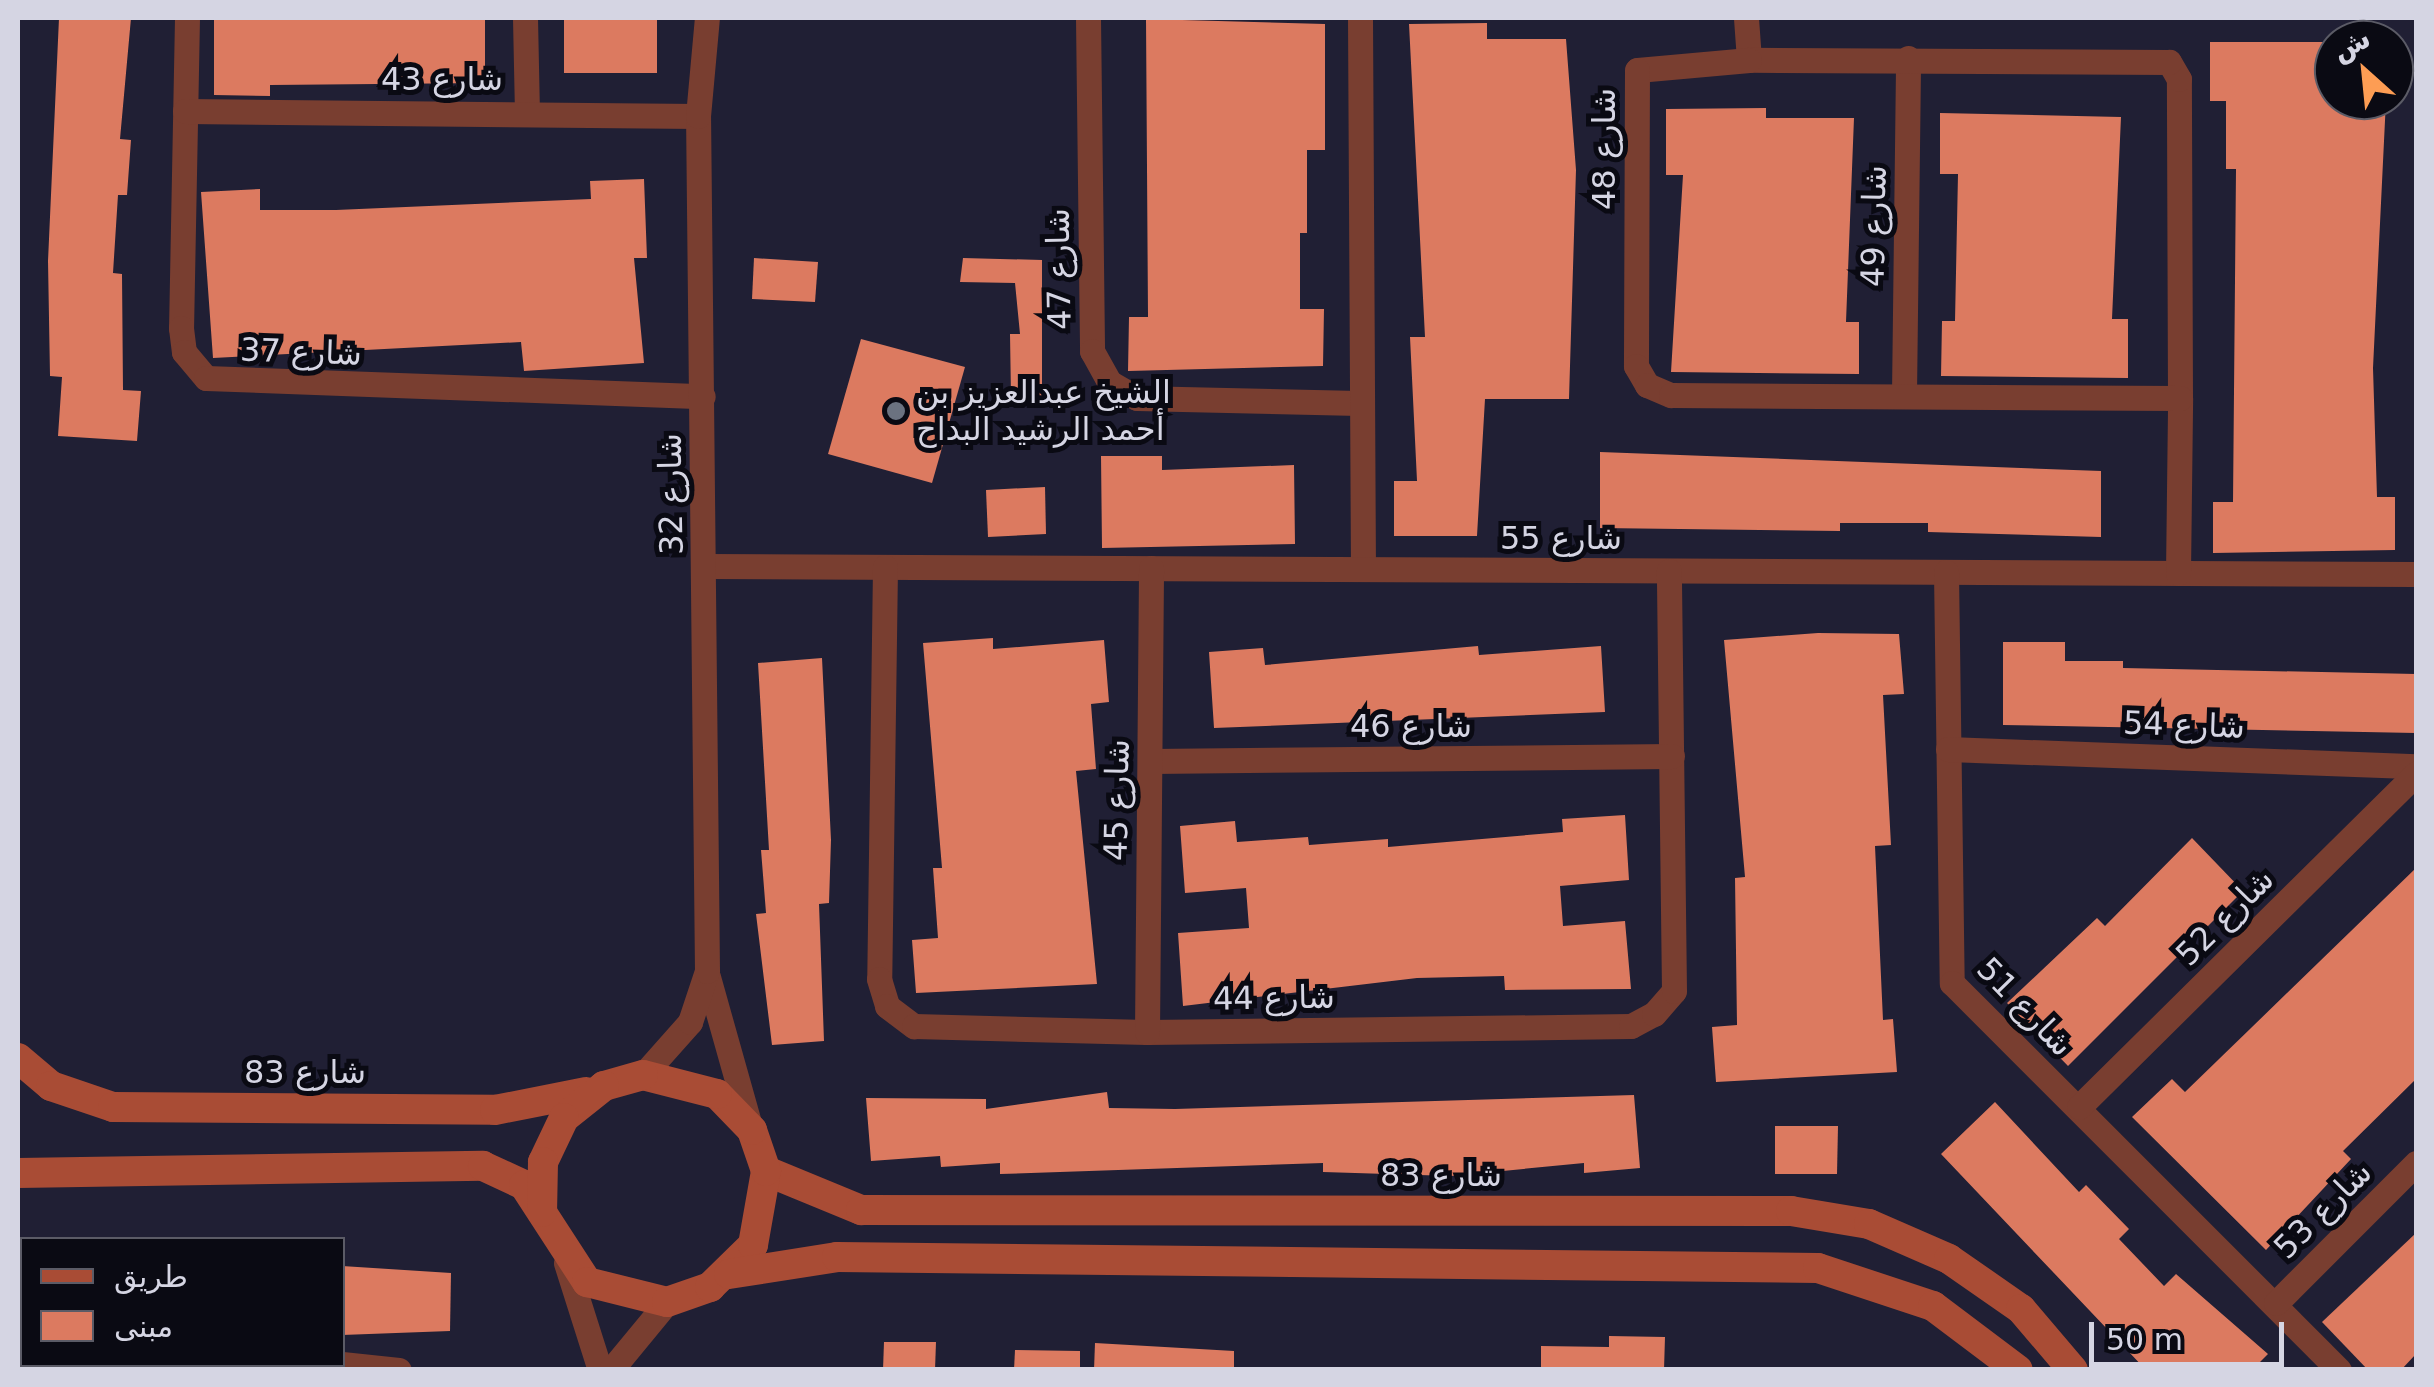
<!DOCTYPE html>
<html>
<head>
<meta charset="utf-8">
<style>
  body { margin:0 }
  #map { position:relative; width:2434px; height:1387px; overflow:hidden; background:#201f34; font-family:"DejaVu Sans",Cairo,sans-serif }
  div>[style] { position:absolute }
  .building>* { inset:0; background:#dc7a60 }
  .street>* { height:25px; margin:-12.5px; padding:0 12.5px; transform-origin:12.5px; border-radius:12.5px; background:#793e30 }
  .secondary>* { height:30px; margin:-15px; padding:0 15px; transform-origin:15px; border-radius:15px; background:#a94c35 }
  .dots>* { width:28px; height:28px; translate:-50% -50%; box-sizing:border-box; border:5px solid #0a0a13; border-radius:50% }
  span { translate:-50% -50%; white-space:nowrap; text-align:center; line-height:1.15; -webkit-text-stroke:10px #0a0a13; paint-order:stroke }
  .street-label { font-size:32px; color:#d5d5e3 }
  .poi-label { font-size:32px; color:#d5d5e3 }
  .left { translate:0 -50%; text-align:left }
  .frame { position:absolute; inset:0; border:20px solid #d5d5e3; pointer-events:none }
  .legend { position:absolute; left:20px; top:1237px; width:325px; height:130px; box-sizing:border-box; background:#0a0a13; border:2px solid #5b5b66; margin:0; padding:12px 18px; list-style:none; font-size:30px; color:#d5d5e3 }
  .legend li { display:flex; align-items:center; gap:20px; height:50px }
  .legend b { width:50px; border:2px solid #5b5b66 }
  .north { position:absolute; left:2314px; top:20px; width:100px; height:100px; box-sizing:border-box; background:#0a0a13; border:2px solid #5b5b66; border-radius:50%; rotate:333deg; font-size:28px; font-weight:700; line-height:40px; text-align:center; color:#d5d5e3 }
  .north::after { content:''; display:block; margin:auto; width:35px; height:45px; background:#fd9d54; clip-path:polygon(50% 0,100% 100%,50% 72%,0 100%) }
  .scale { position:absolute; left:2089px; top:1322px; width:195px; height:45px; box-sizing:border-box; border:5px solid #d5d5e3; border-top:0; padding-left:12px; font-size:30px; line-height:35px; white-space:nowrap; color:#d5d5e3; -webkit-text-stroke:8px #0a0a13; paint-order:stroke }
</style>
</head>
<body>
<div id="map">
  <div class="building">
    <div style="clip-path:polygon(59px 18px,131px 18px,120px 139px,131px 140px,127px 195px,118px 195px,113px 273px,122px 274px,123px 390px,141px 391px,137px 441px,58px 436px,62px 377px,50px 376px,48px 261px)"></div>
    <div style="clip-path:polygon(214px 18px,485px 18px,485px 83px,270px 85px,270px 96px,214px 95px)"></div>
    <div style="clip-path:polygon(564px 18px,657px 18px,657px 73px,564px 73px)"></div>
    <div style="clip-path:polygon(1146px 19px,1325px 24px,1325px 150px,1307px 150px,1307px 233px,1300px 233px,1300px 309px,1324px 309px,1323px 366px,1128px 371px,1129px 317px,1148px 317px)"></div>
    <div style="clip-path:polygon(1487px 23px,1487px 39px,1566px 39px,1576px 170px,1569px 399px,1485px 399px,1477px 536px,1394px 536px,1394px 481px,1417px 481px,1410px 337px,1425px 337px,1409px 24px)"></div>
    <div style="clip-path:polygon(2210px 42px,2334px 42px,2334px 100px,2386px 100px,2373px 368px,2377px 497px,2395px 497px,2395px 550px,2213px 553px,2213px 502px,2233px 502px,2236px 169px,2226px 169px,2226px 101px,2210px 101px)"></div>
    <div style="clip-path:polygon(1766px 108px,1766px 118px,1854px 118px,1846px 322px,1859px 322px,1859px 374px,1671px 372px,1683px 175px,1666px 175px,1666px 109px)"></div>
    <div style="clip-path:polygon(1940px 113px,2121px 117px,2112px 319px,2128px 319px,2128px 378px,1941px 376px,1942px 321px,1955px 321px,1958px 174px,1940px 174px)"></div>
    <div style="clip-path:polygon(644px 179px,647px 258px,634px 258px,644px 363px,524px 371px,521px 342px,213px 358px,201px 192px,260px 189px,260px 210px,336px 210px,591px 199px,590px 181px)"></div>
    <div style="clip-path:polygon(754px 258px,818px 262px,815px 302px,752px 299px)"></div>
    <div style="clip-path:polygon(963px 258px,1042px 260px,1042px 397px,1011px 398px,1010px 334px,1020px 334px,1015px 283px,960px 282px)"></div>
    <div style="clip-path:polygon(861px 339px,965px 367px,932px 483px,828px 454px)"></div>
    <div style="clip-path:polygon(1600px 452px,2101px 471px,2101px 537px,1928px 532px,1928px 523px,1840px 523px,1840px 531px,1600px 528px)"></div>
    <div style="clip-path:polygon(1101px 456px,1162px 456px,1162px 470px,1294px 465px,1295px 544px,1102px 548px)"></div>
    <div style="clip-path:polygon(1045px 487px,1046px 534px,988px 537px,986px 490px)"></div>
    <div style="clip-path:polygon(1818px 633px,1899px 634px,1904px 694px,1883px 695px,1891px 845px,1875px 846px,1883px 1020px,1893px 1019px,1897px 1072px,1716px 1082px,1712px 1027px,1737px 1025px,1735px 878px,1745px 877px,1724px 640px)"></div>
    <div style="clip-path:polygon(993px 638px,993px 649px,1104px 640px,1109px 702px,1091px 704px,1096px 769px,1076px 771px,1097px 984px,916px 993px,912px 940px,938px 938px,933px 868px,942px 868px,923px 643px)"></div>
    <div style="clip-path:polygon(2003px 642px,2065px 642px,2065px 661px,2123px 661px,2123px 668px,2416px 674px,2416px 733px,2003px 725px)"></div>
    <div style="clip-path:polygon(1478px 646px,1479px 655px,1601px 646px,1605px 712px,1214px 728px,1209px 652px,1263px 648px,1265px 665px)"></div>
    <div style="clip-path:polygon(822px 658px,831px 840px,829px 903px,819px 904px,824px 1041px,772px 1045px,756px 914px,766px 913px,761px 850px,769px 850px,758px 663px)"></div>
    <div style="clip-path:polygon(1625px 815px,1629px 880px,1560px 886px,1563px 926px,1625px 921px,1631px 989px,1505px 990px,1504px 976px,1417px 978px,1183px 1006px,1178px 933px,1249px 928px,1246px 888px,1185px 893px,1180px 826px,1235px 821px,1237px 842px,1308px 837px,1309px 845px,1388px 839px,1388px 847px,1563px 832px,1562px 819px)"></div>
    <div style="clip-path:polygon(2192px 838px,2243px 891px,2068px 1066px,2007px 1003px,2097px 918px,2105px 926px)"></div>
    <div style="clip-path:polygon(2416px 868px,2416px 1079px,2343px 1151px,2351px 1159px,2266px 1250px,2132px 1117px,2172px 1079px,2185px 1092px)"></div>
    <div style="clip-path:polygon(1107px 1092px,1109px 1108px,1175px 1109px,1634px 1095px,1640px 1168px,1584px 1173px,1584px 1163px,1451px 1176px,1323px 1172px,1323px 1163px,1000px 1174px,1000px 1163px,941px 1167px,940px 1156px,871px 1161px,866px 1098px,986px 1099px,986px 1109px)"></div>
    <div style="clip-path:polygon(1995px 1102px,2079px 1192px,2086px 1185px,2129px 1229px,2119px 1239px,2164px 1286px,2176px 1274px,2268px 1354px,2252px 1370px,2146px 1370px,1941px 1154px)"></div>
    <div style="clip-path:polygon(1775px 1126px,1838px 1126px,1837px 1174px,1775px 1174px)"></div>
    <div style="clip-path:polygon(2416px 1233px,2416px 1354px,2401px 1370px,2368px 1370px,2322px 1322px)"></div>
    <div style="clip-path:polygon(342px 1266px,451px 1273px,450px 1331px,342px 1335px)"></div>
    <div style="clip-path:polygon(1609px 1336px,1665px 1337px,1664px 1370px,1541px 1370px,1541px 1346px,1609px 1347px)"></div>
    <div style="clip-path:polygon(884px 1342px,936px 1342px,935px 1370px,883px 1370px)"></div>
    <div style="clip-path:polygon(1095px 1343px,1234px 1351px,1234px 1370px,1094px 1370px)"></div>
    <div style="clip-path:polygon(1015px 1350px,1080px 1351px,1080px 1370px,1014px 1370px)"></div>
  </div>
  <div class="street">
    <div style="left:187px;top:18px;width:310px;rotate:91.1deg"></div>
    <div style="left:181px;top:328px;width:24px;rotate:83deg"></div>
    <div style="left:184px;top:352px;width:34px;rotate:50deg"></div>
    <div style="left:206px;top:378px;width:497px;rotate:2.1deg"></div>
    <div style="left:525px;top:18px;width:93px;rotate:88.8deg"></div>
    <div style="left:1088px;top:18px;width:333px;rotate:89.3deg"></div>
    <div style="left:1092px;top:351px;width:35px;rotate:61deg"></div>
    <div style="left:1109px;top:382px;width:32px;rotate:30deg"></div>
    <div style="left:1137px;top:398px;width:222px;rotate:1.3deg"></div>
    <div style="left:1360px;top:18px;width:551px;rotate:89.69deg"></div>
    <div style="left:1746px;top:18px;width:42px;rotate:85.9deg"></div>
    <div style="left:185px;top:111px;width:513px;rotate:0.56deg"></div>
    <div style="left:1904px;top:394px;width:336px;rotate:-89.3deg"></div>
    <div style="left:705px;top:566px;width:1711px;rotate:0.27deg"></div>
    <div style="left:885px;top:567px;width:412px;rotate:90.8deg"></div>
    <div style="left:879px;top:979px;width:28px;rotate:73deg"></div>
    <div style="left:887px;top:1006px;width:34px;rotate:37deg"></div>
    <div style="left:914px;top:1026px;width:233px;rotate:1.5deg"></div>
    <div style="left:1147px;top:1032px;width:484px;rotate:-0.7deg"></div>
    <div style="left:1631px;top:1026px;width:26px;rotate:-28deg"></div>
    <div style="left:1654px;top:1014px;width:30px;rotate:-49deg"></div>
    <div style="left:1674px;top:991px;width:420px;rotate:-90.7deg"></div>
    <div style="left:1946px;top:572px;width:411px;rotate:89.2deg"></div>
    <div style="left:1952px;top:983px;width:547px;rotate:45deg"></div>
    <div style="left:2178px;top:573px;width:175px;rotate:-89.3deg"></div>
    <div style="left:2180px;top:398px;width:319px;rotate:-90.2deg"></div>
    <div style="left:2179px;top:79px;width:20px;rotate:-120deg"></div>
    <div style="left:2169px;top:62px;width:420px;rotate:-179.7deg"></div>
    <div style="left:1749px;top:60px;width:112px;rotate:174.9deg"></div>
    <div style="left:1637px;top:70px;width:296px;rotate:90.2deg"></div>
    <div style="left:1636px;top:366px;width:22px;rotate:60deg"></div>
    <div style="left:1647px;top:385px;width:26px;rotate:23deg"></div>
    <div style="left:1671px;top:395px;width:509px;rotate:0.34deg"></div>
    <div style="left:1948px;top:749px;width:468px;rotate:2.1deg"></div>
    <div style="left:1151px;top:761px;width:521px;rotate:-0.55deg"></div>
    <div style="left:708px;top:977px;width:155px;rotate:74.3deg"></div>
    <div style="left:1147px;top:1032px;width:464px;rotate:-89.5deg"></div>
    <div style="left:643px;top:1075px;width:71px;rotate:-48.4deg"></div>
    <div style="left:690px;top:1022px;width:54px;rotate:-71.6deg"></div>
    <div style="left:707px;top:971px;width:855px;rotate:-90.6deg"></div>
    <div style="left:698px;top:116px;width:98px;rotate:-84.8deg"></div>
    <div style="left:2079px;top:1107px;width:474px;rotate:-44.7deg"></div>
    <div style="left:566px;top:1263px;width:112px;rotate:72.4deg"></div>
    <div style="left:2276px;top:1303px;width:198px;rotate:-45deg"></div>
    <div style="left:342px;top:1364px;width:57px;rotate:6deg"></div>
    <div style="left:21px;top:1370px;width:12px;rotate:-31deg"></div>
    <div style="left:611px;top:1370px;width:88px;rotate:-50.5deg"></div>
  </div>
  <div class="secondary">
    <div style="left:18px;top:1058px;width:43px;rotate:40.3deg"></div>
    <div style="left:51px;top:1086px;width:65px;rotate:18.7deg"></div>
    <div style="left:113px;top:1107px;width:382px;rotate:0.4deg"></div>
    <div style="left:495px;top:1110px;width:93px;rotate:-11.2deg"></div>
    <div style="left:766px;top:1171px;width:103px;rotate:22.3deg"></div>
    <div style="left:861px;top:1210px;width:930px;rotate:0.06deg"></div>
    <div style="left:1791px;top:1211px;width:79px;rotate:9.5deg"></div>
    <div style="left:1869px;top:1224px;width:87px;rotate:23.6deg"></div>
    <div style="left:1949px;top:1259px;width:88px;rotate:34.8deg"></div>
    <div style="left:2021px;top:1309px;width:80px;rotate:49.6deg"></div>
    <div style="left:18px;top:1173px;width:465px;rotate:-0.9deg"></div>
    <div style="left:483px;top:1166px;width:45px;rotate:24.9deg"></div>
    <div style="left:524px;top:1185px;width:116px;rotate:57deg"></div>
    <div style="left:587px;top:1282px;width:82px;rotate:14deg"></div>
    <div style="left:667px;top:1302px;width:46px;rotate:-19.2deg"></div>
    <div style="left:710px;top:1287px;width:60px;rotate:-44.3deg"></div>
    <div style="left:753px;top:1245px;width:75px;rotate:-80deg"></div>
    <div style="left:766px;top:1171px;width:43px;rotate:-108.9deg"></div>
    <div style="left:752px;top:1130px;width:50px;rotate:-134.2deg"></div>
    <div style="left:717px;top:1094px;width:76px;rotate:-165.6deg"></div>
    <div style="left:643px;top:1075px;width:41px;rotate:164.2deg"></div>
    <div style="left:604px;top:1086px;width:51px;rotate:141.3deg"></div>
    <div style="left:564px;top:1118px;width:49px;rotate:115.5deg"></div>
    <div style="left:543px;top:1162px;width:50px;rotate:91.1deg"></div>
    <div style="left:729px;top:1274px;width:109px;rotate:-8.9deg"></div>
    <div style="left:837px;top:1257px;width:981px;rotate:0.64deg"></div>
    <div style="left:1818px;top:1268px;width:121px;rotate:18.3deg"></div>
    <div style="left:1933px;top:1306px;width:106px;rotate:37deg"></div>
  </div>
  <div class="dots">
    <div style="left:896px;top:411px;background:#6b7280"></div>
  </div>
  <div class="street-label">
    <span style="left:442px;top:79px">شارع 43</span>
    <span style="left:1604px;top:149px;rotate:-90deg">شارع 48</span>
    <span style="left:1874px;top:226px;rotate:-89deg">شارع 49</span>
    <span style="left:1059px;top:269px;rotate:-91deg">شارع 47</span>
    <span style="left:301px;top:352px;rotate:2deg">شارع 37</span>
    <span style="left:671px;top:494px;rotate:-91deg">شارع 32</span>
    <span style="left:1561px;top:538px">شارع 55</span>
    <span style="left:2184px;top:725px;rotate:2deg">شارع 54</span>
    <span style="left:1411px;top:726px">شارع 46</span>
    <span style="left:1117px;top:800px;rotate:-89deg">شارع 45</span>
    <span style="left:2225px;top:917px;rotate:-45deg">شارع 52</span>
    <span style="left:1274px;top:998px;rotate:-1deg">شارع 44</span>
    <span style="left:2025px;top:1007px;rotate:46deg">شارع 51</span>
    <span style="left:305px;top:1072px">شارع 83</span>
    <span style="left:1441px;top:1175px">شارع 83</span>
    <span style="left:2323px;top:1210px;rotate:-45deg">شارع 53</span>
  </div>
  <div class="poi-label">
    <span class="left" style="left:916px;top:411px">الشيخ عبدالعزيز بن<br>أحمد الرشيد البداح</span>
  </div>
  <div class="frame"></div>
  <ul class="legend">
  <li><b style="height:12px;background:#a94c35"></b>طريق</li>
  <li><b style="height:28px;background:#dc7a60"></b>مبنى</li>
  </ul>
  <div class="north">ش</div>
  <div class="scale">50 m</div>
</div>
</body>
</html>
